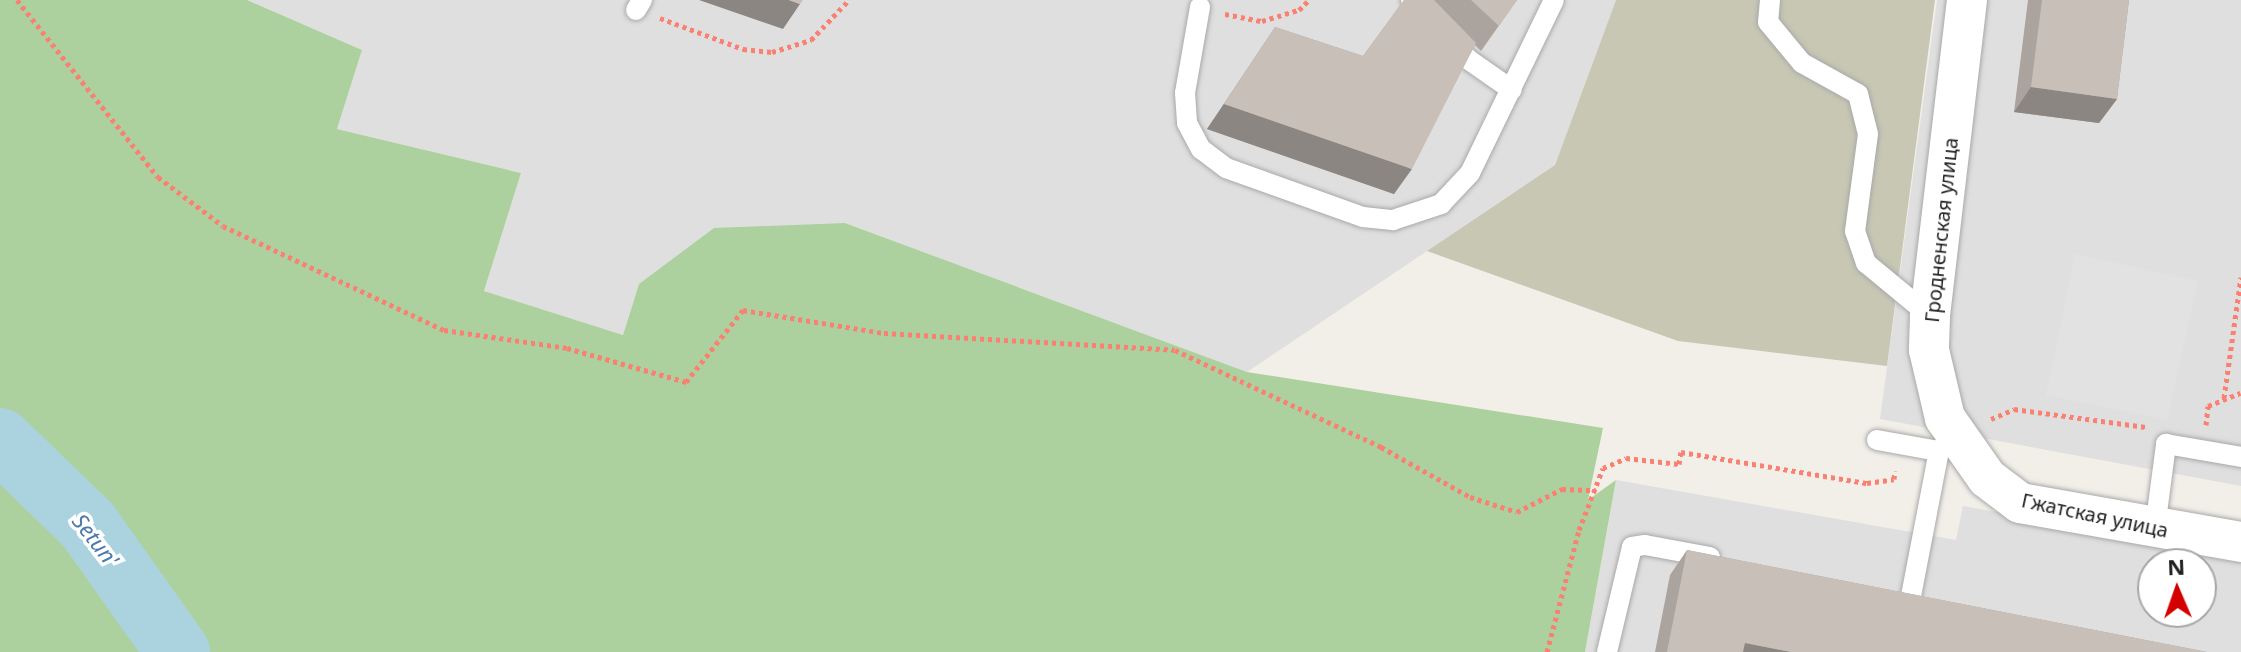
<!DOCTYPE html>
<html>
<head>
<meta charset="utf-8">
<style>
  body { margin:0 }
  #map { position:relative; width:2241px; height:652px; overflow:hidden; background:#f2efe9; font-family:"Noto Sans",sans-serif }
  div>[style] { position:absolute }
  .residential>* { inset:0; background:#e0dfdf }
  .construction>* { inset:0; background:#c7c7b4 }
  .forest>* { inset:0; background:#add19e }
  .parking>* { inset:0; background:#e2e2e2 }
  .river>* { height:64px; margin:-32px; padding:0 32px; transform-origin:32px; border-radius:32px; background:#aad3df }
  .path>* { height:5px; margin-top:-2.5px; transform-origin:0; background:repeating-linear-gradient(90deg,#fa8072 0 4px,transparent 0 8px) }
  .roads { filter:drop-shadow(0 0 2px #a9a9a9) drop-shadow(0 0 2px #a9a9a9) }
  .service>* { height:20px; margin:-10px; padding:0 10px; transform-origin:10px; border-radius:10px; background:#fff }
  .minor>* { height:40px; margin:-20px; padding:0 20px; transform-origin:20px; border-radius:20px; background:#fff }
  .wall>* { inset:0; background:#aba49e }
  .shaded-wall>* { inset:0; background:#8b8681 }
  .building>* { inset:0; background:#c7bfb8 }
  span { translate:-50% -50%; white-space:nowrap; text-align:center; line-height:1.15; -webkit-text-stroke:7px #fff; paint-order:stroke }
  .street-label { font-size:20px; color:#222 }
  .water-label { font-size:22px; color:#4a7aab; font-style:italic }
  .north { position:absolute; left:2137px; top:548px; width:80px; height:80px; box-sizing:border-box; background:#fff; border:2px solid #a7a7a7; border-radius:50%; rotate:358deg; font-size:22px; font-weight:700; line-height:32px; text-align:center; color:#222 }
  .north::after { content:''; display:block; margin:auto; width:28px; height:36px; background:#d40000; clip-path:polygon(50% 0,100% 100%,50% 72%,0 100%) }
</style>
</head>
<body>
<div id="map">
  <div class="residential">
    <div style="clip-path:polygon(247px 0,1616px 0,1555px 165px,1247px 372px,845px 223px,639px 284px,623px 335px,484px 291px,521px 173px,337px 129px,362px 50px)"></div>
    <div style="clip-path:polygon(1937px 0,2241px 0,2241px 486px,1880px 419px)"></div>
    <div style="clip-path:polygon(evenodd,1616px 480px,1956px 540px,1963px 506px,2241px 556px,2241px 652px,1585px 652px,1616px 480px,2153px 564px,2201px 564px,2201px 612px,2153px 612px,2153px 564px)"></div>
  </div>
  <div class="construction">
    <div style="clip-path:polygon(1616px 0,1935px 0,1887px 366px,1678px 341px,1427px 251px,1555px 165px)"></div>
  </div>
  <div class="forest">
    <div style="clip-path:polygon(0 0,247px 0,362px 50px,337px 129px,521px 173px,484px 291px,623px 335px,639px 284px,714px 228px,845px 223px,1247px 372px,1603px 428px,1588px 500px,1616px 480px,1585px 652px,0 652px)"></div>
  </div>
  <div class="parking">
    <div style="clip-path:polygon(2075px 254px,2198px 281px,2167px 420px,2046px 395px)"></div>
  </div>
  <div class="river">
    <div style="left:0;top:440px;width:122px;rotate:44deg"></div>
    <div style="left:88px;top:525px;width:156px;rotate:54.7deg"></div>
  </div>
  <div class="path">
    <div style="left:17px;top:0;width:226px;rotate:51.5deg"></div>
    <div style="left:158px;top:177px;width:81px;rotate:37deg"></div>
    <div style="left:223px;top:226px;width:244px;rotate:25.2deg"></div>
    <div style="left:444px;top:330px;width:124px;rotate:8.3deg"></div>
    <div style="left:567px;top:348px;width:124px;rotate:15.9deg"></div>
    <div style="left:686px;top:382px;width:92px;rotate:-51.6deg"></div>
    <div style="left:743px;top:310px;width:143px;rotate:9.3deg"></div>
    <div style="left:884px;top:333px;width:291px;rotate:3.3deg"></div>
    <div style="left:1175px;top:350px;width:228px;rotate:25.2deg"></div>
    <div style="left:1381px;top:447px;width:102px;rotate:29.3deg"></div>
    <div style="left:1470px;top:497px;width:49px;rotate:17.7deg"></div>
    <div style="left:1517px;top:512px;width:51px;rotate:-27.1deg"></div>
    <div style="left:1562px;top:489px;width:34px;rotate:2deg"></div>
    <div style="left:1225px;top:14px;width:38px;rotate:11deg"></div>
    <div style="left:1262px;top:21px;width:39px;rotate:-17deg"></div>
    <div style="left:1299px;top:10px;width:14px;rotate:-45deg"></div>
    <div style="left:660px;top:18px;width:89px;rotate:20.5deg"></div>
    <div style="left:743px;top:49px;width:29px;rotate:6deg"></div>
    <div style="left:772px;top:52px;width:41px;rotate:-17.1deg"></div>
    <div style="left:811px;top:40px;width:55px;rotate:-46.5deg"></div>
    <div style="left:2224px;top:398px;width:122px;rotate:-82deg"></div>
    <div style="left:1991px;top:419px;width:25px;rotate:-23deg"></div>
    <div style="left:2014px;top:409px;width:133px;rotate:7.8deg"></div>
    <div style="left:2206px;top:425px;width:19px;rotate:-84deg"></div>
    <div style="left:2208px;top:406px;width:35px;rotate:-22deg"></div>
    <div style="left:1547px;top:652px;width:126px;rotate:-75.3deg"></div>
    <div style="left:1579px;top:530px;width:66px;rotate:-68.8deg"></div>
    <div style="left:1603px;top:468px;width:25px;rotate:-23deg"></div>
    <div style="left:1626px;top:458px;width:53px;rotate:6.5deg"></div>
    <div style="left:1679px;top:464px;width:12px;rotate:-81deg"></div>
    <div style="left:1681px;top:452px;width:189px;rotate:9.5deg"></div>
    <div style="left:1867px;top:483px;width:27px;rotate:-8deg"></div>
    <div style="left:1894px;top:479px;width:8px;rotate:-83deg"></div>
  </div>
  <div class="roads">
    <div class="service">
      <div style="left:1411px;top:0;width:83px;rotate:46deg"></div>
      <div style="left:1469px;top:60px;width:52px;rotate:34.9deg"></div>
      <div style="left:1770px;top:0;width:22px;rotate:95deg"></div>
      <div style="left:1768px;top:22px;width:53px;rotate:50.3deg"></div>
      <div style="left:1802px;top:63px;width:64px;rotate:29deg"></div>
      <div style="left:1858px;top:94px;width:41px;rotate:76deg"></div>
      <div style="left:1868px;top:134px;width:98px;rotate:97.6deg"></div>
      <div style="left:1855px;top:231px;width:34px;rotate:71deg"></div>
      <div style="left:1866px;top:263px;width:83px;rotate:39.6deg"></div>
      <div style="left:1200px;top:7px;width:87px;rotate:99.9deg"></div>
      <div style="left:1185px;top:93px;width:30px;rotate:86deg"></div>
      <div style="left:1187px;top:123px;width:30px;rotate:62deg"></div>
      <div style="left:1201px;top:149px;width:31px;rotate:37deg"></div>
      <div style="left:1226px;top:168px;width:145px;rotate:19.7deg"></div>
      <div style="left:1363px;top:217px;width:30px;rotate:6deg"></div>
      <div style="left:1393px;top:220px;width:51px;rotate:-18.4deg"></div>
      <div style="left:1441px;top:204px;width:42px;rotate:-46.9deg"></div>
      <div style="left:1470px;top:173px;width:192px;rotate:-64.1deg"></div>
      <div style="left:636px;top:10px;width:12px;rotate:-59deg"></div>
      <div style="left:1877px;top:440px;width:63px;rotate:10.1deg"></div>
      <div style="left:2155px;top:528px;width:85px;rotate:-82.5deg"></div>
      <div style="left:2166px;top:444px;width:76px;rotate:9.8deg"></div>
      <div style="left:1911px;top:596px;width:148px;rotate:-79.1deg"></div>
      <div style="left:1939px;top:451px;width:21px;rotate:-45deg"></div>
      <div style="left:1607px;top:652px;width:108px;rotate:-76.6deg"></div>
      <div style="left:1632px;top:547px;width:13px;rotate:-9deg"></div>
      <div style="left:1645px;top:545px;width:66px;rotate:10.5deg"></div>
    </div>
    <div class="minor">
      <div style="left:1967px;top:0;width:319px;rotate:96.7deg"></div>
      <div style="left:1930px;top:317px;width:33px;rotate:92deg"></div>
      <div style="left:1929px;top:350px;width:70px;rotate:76.8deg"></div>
      <div style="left:1945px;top:418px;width:73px;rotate:55deg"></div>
      <div style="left:1987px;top:478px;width:41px;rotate:37.1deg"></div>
      <div style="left:2020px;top:503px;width:224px;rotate:10deg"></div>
    </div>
  </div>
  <div class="wall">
    <div style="clip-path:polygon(1404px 0,1517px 0,1481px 51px,1475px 45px,1394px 194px,1207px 129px,1275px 27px,1363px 56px)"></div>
    <div style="clip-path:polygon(2028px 0,2129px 0,2117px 99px,2099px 123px,2014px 112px)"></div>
    <div style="clip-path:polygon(1687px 550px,2207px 652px,1655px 652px,1670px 575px)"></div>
  </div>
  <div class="shaded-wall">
    <div style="clip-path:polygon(699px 0,789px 0,800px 4px,783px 29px)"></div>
    <div style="clip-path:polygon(2031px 87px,2117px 99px,2099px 123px,2014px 112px)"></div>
    <div style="clip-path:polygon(1224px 104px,1412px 169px,1394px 194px,1207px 129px)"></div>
    <div style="clip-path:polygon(1745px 643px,1791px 652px,1738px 652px)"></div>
  </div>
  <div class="building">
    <div style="clip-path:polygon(789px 0,803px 0,800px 4px)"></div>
    <div style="clip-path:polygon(1404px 0,1434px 0,1476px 43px,1412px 169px,1224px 104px,1275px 27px,1363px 56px)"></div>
    <div style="clip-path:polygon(1471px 0,1517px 0,1499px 26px)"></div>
    <div style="clip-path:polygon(2042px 0,2129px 0,2117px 99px,2031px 87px)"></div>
    <div style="clip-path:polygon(1687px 550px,2207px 652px,1791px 652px,1745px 643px,1743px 652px,1667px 652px)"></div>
  </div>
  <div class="street-label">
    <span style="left:1941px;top:230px;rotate:-84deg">Гродненская улица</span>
    <span style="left:2095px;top:515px;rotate:12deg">Гжатская улица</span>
  </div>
  <div class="water-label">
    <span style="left:96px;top:540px;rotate:52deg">Setun'</span>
  </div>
  <div class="north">N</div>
</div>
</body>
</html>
